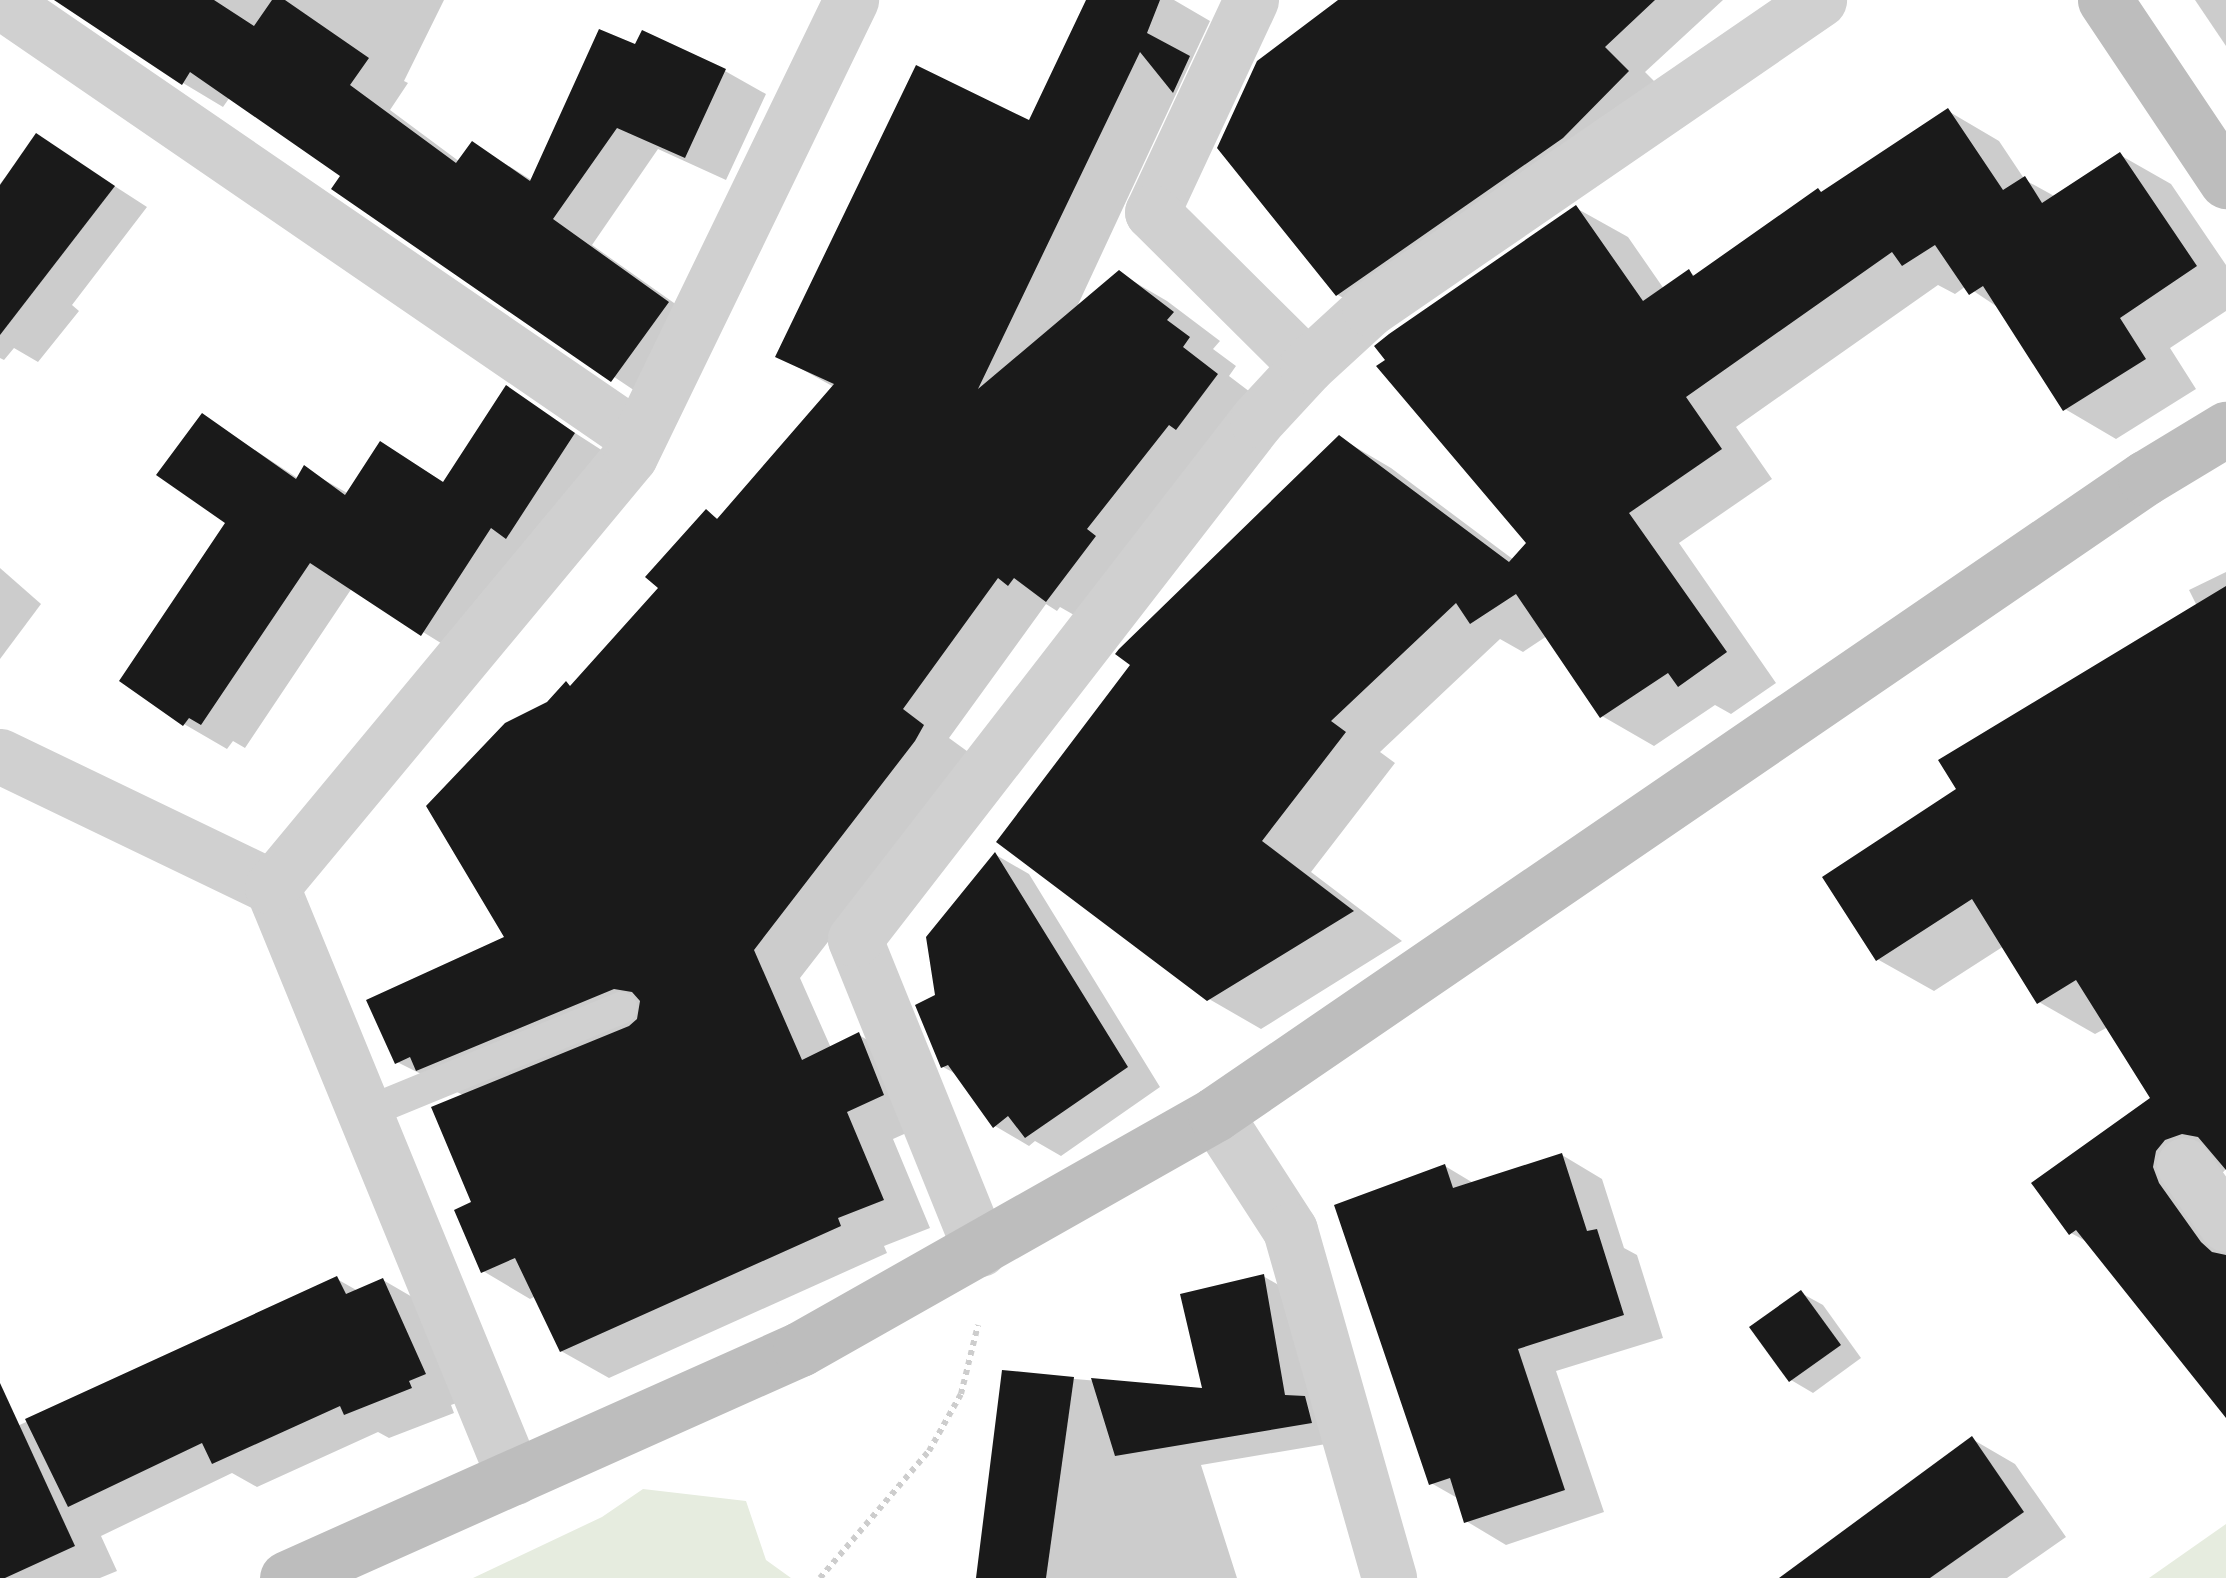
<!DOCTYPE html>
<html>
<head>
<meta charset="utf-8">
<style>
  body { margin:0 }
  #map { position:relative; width:2226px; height:1578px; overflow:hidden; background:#fff; font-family:"Titillium Web",sans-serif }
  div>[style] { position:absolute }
  .green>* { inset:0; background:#e6ecdf }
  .shadow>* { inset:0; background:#0003 }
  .building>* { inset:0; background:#1a1a1a }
  .path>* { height:6px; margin-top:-3px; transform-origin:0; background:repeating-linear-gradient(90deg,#cdcdcd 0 5px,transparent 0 10px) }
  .lane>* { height:32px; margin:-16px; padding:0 16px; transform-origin:16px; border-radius:16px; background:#d0d0d0 }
  .street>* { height:55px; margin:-27.5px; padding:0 27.5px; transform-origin:27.5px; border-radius:27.5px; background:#d0d0d0 }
  .secondary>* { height:55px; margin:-27.5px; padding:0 27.5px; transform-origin:27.5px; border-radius:27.5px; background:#bdbdbd }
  span { translate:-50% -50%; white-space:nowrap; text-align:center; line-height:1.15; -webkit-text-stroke:10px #fff; paint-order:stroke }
</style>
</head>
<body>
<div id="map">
  <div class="green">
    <div style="clip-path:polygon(643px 1489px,746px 1501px,766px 1560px,791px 1578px,473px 1578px,602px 1517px)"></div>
    <div style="clip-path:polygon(2226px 1524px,2226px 1578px,2149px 1578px)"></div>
  </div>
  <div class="shadow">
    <div style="clip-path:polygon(102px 0,444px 0,404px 81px,408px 83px,390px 110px,460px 162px,473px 144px,533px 181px,643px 34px,725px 71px,766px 94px,726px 180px,658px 149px,592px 245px,708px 327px,653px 403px,334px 189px,344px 176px,230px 97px,223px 107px,183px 83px)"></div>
    <div style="clip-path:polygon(1089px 0,1174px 0,1210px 21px,1076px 309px,1119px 273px,1167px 301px,1220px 341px,1213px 349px,1236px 366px,1229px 376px,1254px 395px,1095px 627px,1060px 607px,1057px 611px,1046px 604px,949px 738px,971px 754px,962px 769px,800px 978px,831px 1048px,859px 1035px,906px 1063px,931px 1122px,893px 1139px,930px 1228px,884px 1246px,887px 1253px,609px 1378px,561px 1351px,536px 1296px,530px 1299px,483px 1271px,465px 1096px,397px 1062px,508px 938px,548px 704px,572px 688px,661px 588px,706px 512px,720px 520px,834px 387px,778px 356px,1030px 124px)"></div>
    <div style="clip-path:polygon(1342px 0,1723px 0,1645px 72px,1669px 96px,1380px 319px,1338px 295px,1220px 147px)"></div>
    <div style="clip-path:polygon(2195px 0,2226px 0,2226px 46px)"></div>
    <div style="clip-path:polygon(1948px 111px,1999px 141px,2025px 180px,2056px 197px,2120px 155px,2171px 184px,2226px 265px,2226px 311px,2170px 348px,2196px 389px,2116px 439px,2065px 409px,2002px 310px,1966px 286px,1955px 294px,1938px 285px,1736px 427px,1772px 479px,1679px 543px,1776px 683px,1731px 714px,1715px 705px,1654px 746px,1602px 716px,1547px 636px,1523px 652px,1500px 639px,1380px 752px,1395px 763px,1311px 872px,1402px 941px,1261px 1029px,1209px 999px,1340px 438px,1391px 468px,1514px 560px,1530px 543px,1576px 208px,1628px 237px,1664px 289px,1689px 272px,1697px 277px)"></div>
    <div style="clip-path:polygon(37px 136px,147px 207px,72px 305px,79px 311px,38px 362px,14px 348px,4px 360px,0 358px,0 184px)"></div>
    <div style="clip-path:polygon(507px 389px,617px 460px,465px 658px,352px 588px,245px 748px,233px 741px,227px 749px,184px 724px,229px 522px,203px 416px,299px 479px,305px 469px,349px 494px,381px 444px,445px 483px)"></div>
    <div style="clip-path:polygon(0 568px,41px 604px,0 659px)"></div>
    <div style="clip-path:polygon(2226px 572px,2226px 1169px,2212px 1184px,2226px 1233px,2226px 1410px,2091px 1244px,2071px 1233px,2153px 1099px,2108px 1027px,2095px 1034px,2039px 1002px,2004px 946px,1934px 991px,1877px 959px,1960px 790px,2197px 606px,2189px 590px)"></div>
    <div style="clip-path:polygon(996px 855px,1029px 874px,1160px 1087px,1061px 1156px,1035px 1141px,1029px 1146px,995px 1126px,958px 1075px,943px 1067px)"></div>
    <div style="clip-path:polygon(1562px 1155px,1602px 1179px,1624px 1248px,1637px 1255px,1663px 1338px,1556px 1371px,1604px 1512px,1506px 1545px,1466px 1521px,1459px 1499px,1431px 1483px,1445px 1166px,1475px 1184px)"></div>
    <div style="clip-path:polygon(1263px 1276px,1296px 1295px,1344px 1441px,1201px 1465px,1237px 1578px,979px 1578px,1005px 1373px,1205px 1390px)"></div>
    <div style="clip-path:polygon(337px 1279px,358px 1291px,383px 1280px,426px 1305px,467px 1399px,451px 1405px,454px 1413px,389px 1438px,378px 1432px,257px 1487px,232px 1473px,101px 1536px,117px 1571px,100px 1578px,0 1578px,0 1434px)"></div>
    <div style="clip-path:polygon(1801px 1293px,1823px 1305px,1861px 1358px,1813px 1393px,1791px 1380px)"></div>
    <div style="clip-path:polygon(1972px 1439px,2015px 1464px,2066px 1537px,2007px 1578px,1846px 1578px,1878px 1512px,1875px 1508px)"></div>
  </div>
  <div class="building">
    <div style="clip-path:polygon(54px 0,214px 0,254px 26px,272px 0,285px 0,369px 58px,350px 85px,456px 163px,472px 141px,530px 181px,599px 29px,635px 44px,642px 30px,726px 69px,685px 158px,617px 128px,553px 219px,669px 302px,611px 382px,331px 189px,340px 176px,190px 72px,182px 85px)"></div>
    <div style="clip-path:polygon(1086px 0,1160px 0,1147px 33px,1190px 56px,1173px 93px,1140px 52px,978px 389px,1119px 270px,1174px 312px,1167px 320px,1190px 337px,1183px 347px,1218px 374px,1176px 430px,1169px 425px,1087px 529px,1096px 536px,1046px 602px,1014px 578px,1008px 586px,998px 578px,903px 709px,924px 725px,915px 741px,754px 950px,802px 1060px,859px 1032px,884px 1095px,847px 1112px,884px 1200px,838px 1218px,841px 1226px,560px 1352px,515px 1258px,481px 1273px,454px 1210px,471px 1202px,431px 1107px,629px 1026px,637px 1019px,640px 1001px,632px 992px,614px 989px,416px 1071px,410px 1057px,395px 1064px,366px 1000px,504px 937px,426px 806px,505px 723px,547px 702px,566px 681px,570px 686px,658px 588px,645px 577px,706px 509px,717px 519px,834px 384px,775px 357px,916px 65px,1029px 120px)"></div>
    <div style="clip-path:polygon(1338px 0,1655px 0,1605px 47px,1629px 71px,1563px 138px,1336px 296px,1217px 148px,1257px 61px)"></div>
    <div style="clip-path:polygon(1948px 108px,2003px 190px,2025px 176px,2042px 203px,2120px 152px,2197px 266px,2120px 318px,2146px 359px,2063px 411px,1983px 286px,1969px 295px,1935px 245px,1902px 266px,1892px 252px,1686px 397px,1722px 449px,1629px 513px,1727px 652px,1678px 687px,1668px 673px,1600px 718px,1516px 594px,1470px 624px,1456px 603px,1331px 721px,1346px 732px,1262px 841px,1354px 911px,1207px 1001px,996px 842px,1130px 665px,1115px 654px,1119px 649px,1339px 435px,1509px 562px,1526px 543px,1376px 366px,1385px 360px,1374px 346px,1389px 334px,1576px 205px,1643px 301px,1689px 269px,1693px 276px,1818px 188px,1821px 192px)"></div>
    <div style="clip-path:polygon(36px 133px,115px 186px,0 335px,0 185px)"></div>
    <div style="clip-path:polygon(506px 385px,575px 433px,506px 539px,491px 528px,421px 636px,310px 563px,201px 725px,189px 718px,183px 726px,119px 681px,225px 523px,156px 475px,202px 413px,296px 479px,304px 465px,345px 495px,380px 441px,443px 482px)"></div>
    <div style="clip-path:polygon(2226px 586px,2226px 1170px,2198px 1137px,2182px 1134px,2165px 1140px,2156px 1151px,2153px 1167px,2159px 1183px,2201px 1242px,2212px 1252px,2226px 1255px,2226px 1418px,2076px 1230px,2069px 1235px,2031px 1183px,2150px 1098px,2076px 980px,2037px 1004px,1972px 899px,1876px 961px,1822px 877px,1956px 789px,1938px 760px)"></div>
    <div style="clip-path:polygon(995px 852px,1128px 1067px,1025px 1138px,1008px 1116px,993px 1128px,948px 1065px,941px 1068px,915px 1005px,935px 995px,926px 937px)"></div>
    <div style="clip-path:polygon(1562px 1153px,1587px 1231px,1597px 1229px,1624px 1315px,1518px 1349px,1565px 1490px,1464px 1523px,1450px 1478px,1429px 1485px,1334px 1205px,1445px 1164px,1453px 1188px)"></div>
    <div style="clip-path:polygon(1264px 1274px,1285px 1395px,1305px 1396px,1312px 1423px,1115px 1456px,1091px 1378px,1202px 1388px,1180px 1294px)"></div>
    <div style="clip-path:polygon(337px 1276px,346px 1294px,383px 1278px,426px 1374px,409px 1381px,412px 1388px,344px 1415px,340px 1406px,212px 1464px,202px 1443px,68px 1507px,25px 1419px)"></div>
    <div style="clip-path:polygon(1801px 1290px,1841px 1345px,1789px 1382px,1749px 1327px)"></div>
    <div style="clip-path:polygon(1002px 1370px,1074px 1377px,1046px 1578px,976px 1578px)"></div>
    <div style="clip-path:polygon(0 1383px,75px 1546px,5px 1578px,0 1578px)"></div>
    <div style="clip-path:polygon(1972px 1436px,2024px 1512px,1930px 1578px,1779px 1578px)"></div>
  </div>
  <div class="path">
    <div style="left:820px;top:1578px;width:167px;rotate:-49.4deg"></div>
    <div style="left:929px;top:1451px;width:65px;rotate:-60.7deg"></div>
    <div style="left:961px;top:1394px;width:71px;rotate:-76.2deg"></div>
  </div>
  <div class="lane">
    <div style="left:365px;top:1113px;width:277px;rotate:-22.3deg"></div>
  </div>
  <div class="street">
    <div style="left:1251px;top:0;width:234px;rotate:115deg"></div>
    <div style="left:1152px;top:212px;width:218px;rotate:44.8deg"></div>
    <div style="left:12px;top:9px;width:759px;rotate:34.42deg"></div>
    <div style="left:0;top:756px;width:302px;rotate:25.7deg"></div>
    <div style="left:272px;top:887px;width:638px;rotate:67.7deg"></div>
    <div style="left:272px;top:887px;width:560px;rotate:-50.29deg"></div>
    <div style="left:630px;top:456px;width:507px;rotate:-64.14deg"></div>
    <div style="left:1215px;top:1114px;width:138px;rotate:57.1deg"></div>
    <div style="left:1290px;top:1230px;width:362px;rotate:74.1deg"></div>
    <div style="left:2184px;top:1165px;width:72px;rotate:54.6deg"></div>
    <div style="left:980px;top:1249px;width:334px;rotate:-112deg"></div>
    <div style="left:855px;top:939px;width:656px;rotate:-52.24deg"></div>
    <div style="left:1257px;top:420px;width:74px;rotate:-47.2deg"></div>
    <div style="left:1307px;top:366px;width:84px;rotate:-42.6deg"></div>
    <div style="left:1369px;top:309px;width:546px;rotate:-34.48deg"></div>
  </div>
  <div class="secondary">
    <div style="left:2105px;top:0;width:218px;rotate:56.2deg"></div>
    <div style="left:287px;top:1578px;width:562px;rotate:-24.06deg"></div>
    <div style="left:800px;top:1349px;width:477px;rotate:-29.5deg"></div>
    <div style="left:1215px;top:1114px;width:1127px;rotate:-34.37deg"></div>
    <div style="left:2145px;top:478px;width:95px;rotate:-31.2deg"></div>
  </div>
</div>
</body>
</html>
